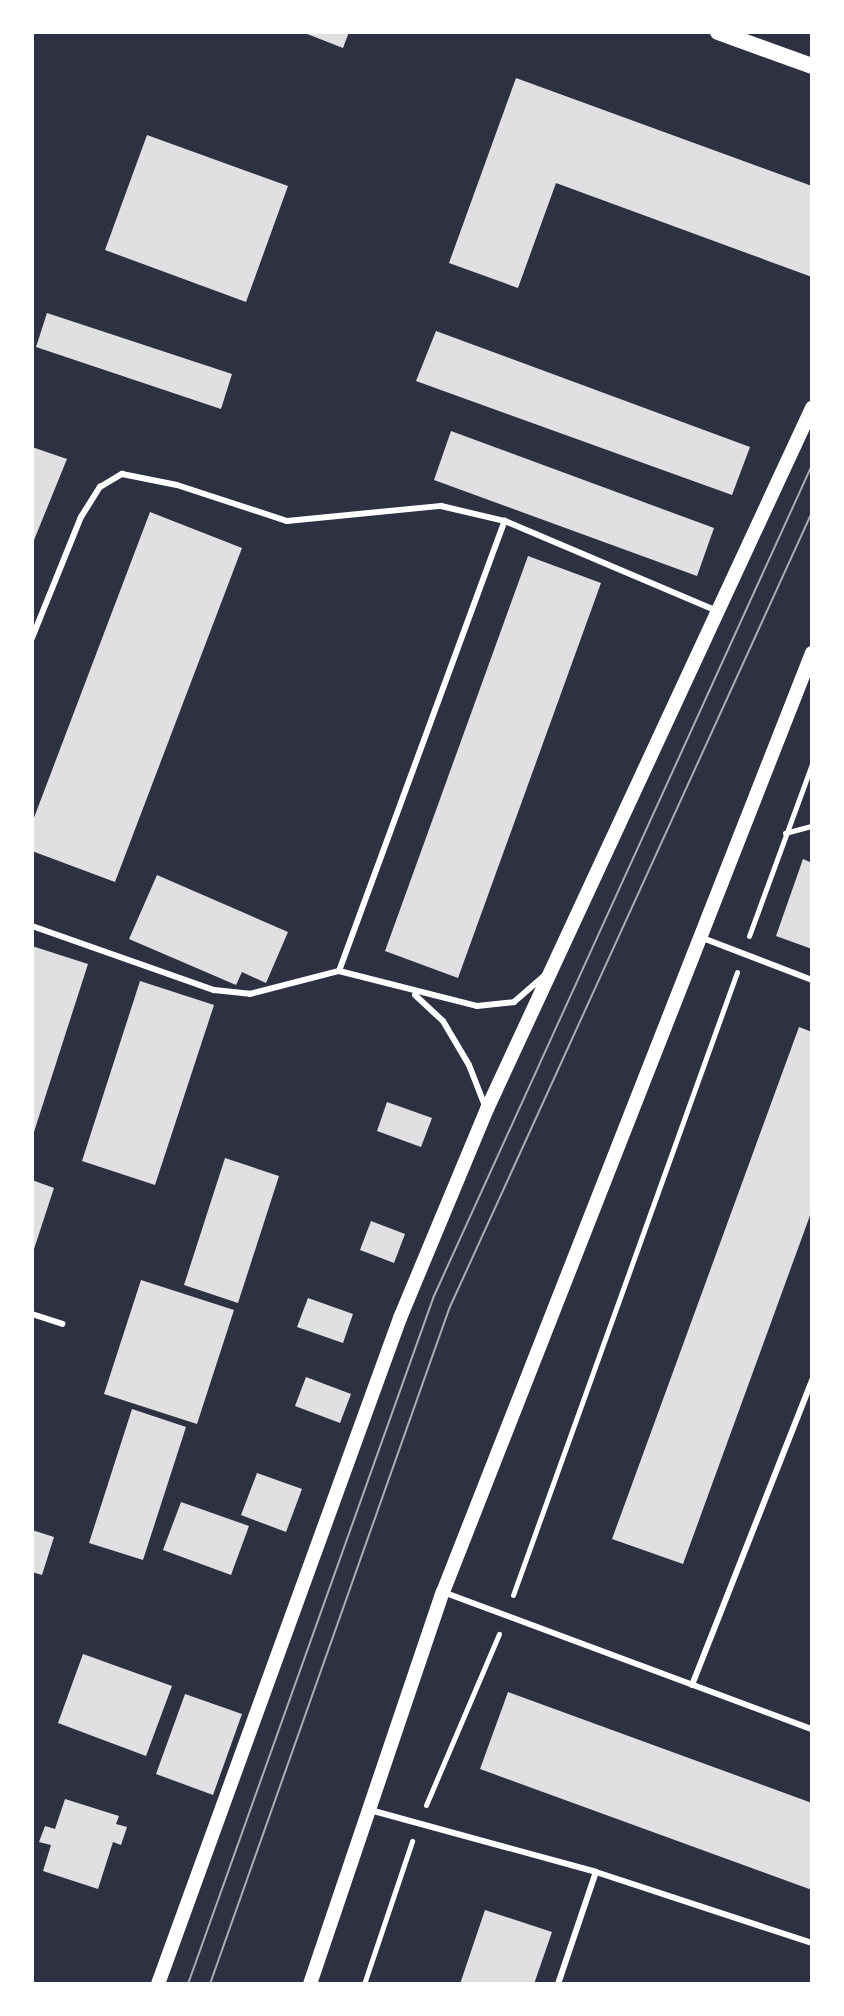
<!DOCTYPE html>
<html>
<head>
<meta charset="utf-8">
<style>
  body { margin:0 }
  #map { position:relative; width:844px; height:2016px; overflow:hidden; background:#2d3142; font-family:"DejaVu Sans",sans-serif }
  div>[style] { position:absolute }
  .building>* { inset:0; background:#e0e0e3 }
  .path>* { height:5px; margin:-2.5px; padding:0 2.5px; transform-origin:2.5px; border-radius:2.5px; background:#fff }
  .service>* { height:6px; margin:-3px; padding:0 3px; transform-origin:3px; border-radius:3px; background:#fff }
  .tertiary>* { height:14px; margin:-7px; padding:0 7px; transform-origin:7px; border-radius:7px; background:#fff }
  .secondary>* { height:16px; margin:-8px; padding:0 8px; transform-origin:8px; border-radius:8px; background:#fff }
  .tram>* { height:2px; margin:-1px; padding:0 1px; transform-origin:1px; border-radius:1px; background:#abadb3 }
  span { translate:-50% -50%; white-space:nowrap; text-align:center; line-height:1.15; -webkit-text-stroke:6px #fff; paint-order:stroke }
  .frame { position:absolute; inset:0; border:34px solid #fff; pointer-events:none }
</style>
</head>
<body>
<div id="map">
  <div class="building">
    <div style="clip-path:polygon(302px 32px,349px 32px,343px 48px)"></div>
    <div style="clip-path:polygon(516px 78px,812px 186px,812px 277px,556px 183px,518px 288px,449px 263px)"></div>
    <div style="clip-path:polygon(147px 135px,288px 186px,246px 302px,105px 250px)"></div>
    <div style="clip-path:polygon(47px 313px,232px 374px,221px 409px,36px 347px)"></div>
    <div style="clip-path:polygon(436px 331px,750px 447px,732px 495px,416px 381px)"></div>
    <div style="clip-path:polygon(451px 431px,714px 528px,697px 576px,434px 480px)"></div>
    <div style="clip-path:polygon(32px 447px,67px 459px,32px 545px)"></div>
    <div style="clip-path:polygon(150px 512px,242px 548px,115px 882px,32px 851px,32px 823px)"></div>
    <div style="clip-path:polygon(528px 556px,601px 583px,458px 978px,385px 951px)"></div>
    <div style="clip-path:polygon(803px 859px,812px 863px,812px 949px,776px 936px)"></div>
    <div style="clip-path:polygon(157px 875px,288px 932px,266px 983px,242px 972px,236px 985px,129px 939px)"></div>
    <div style="clip-path:polygon(32px 946px,88px 964px,33px 1135px,32px 1135px)"></div>
    <div style="clip-path:polygon(140px 981px,214px 1005px,155px 1185px,82px 1161px)"></div>
    <div style="clip-path:polygon(799px 1027px,812px 1032px,812px 1210px,683px 1564px,612px 1539px)"></div>
    <div style="clip-path:polygon(387px 1102px,432px 1118px,421px 1147px,377px 1131px)"></div>
    <div style="clip-path:polygon(225px 1158px,279px 1176px,238px 1303px,184px 1285px)"></div>
    <div style="clip-path:polygon(32px 1180px,54px 1188px,33px 1252px,32px 1252px)"></div>
    <div style="clip-path:polygon(371px 1221px,405px 1234px,394px 1263px,360px 1250px)"></div>
    <div style="clip-path:polygon(141px 1280px,234px 1310px,197px 1424px,104px 1394px)"></div>
    <div style="clip-path:polygon(308px 1298px,353px 1314px,343px 1343px,297px 1327px)"></div>
    <div style="clip-path:polygon(306px 1377px,351px 1394px,340px 1423px,295px 1406px)"></div>
    <div style="clip-path:polygon(132px 1409px,186px 1427px,143px 1560px,89px 1543px)"></div>
    <div style="clip-path:polygon(257px 1473px,302px 1489px,286px 1532px,241px 1515px)"></div>
    <div style="clip-path:polygon(181px 1502px,249px 1526px,231px 1575px,163px 1550px)"></div>
    <div style="clip-path:polygon(32px 1530px,54px 1537px,42px 1575px,32px 1572px)"></div>
    <div style="clip-path:polygon(83px 1654px,172px 1686px,146px 1756px,58px 1723px)"></div>
    <div style="clip-path:polygon(508px 1692px,812px 1803px,812px 1890px,480px 1769px)"></div>
    <div style="clip-path:polygon(185px 1694px,242px 1714px,213px 1795px,156px 1774px)"></div>
    <div style="clip-path:polygon(65px 1799px,119px 1816px,116px 1824px,127px 1827px,121px 1845px,113px 1842px,98px 1889px,43px 1871px,51px 1845px,39px 1842px,45px 1826px,55px 1829px)"></div>
    <div style="clip-path:polygon(485px 1910px,552px 1932px,534px 1984px,460px 1984px)"></div>
  </div>
  <div class="path">
    <div style="left:785px;top:833px;width:28px;rotate:-15deg"></div>
    <div style="left:749px;top:936px;width:183px;rotate:-69.9deg"></div>
    <div style="left:513px;top:1595px;width:662px;rotate:-70.22deg"></div>
    <div style="left:426px;top:1805px;width:186px;rotate:-66.9deg"></div>
    <div style="left:364px;top:1984px;width:151px;rotate:-71.4deg"></div>
  </div>
  <div class="service">
    <div style="left:32px;top:638px;width:131px;rotate:-68deg"></div>
    <div style="left:81px;top:517px;width:36px;rotate:-58deg"></div>
    <div style="left:100px;top:487px;width:26px;rotate:-31deg"></div>
    <div style="left:122px;top:474px;width:56px;rotate:11.3deg"></div>
    <div style="left:177px;top:485px;width:116px;rotate:18.1deg"></div>
    <div style="left:287px;top:521px;width:155px;rotate:-5.6deg"></div>
    <div style="left:441px;top:506px;width:66px;rotate:13.2deg"></div>
    <div style="left:32px;top:926px;width:193px;rotate:19.4deg"></div>
    <div style="left:214px;top:990px;width:36px;rotate:6deg"></div>
    <div style="left:250px;top:994px;width:92px;rotate:-14.5deg"></div>
    <div style="left:339px;top:971px;width:142px;rotate:14.2deg"></div>
    <div style="left:477px;top:1006px;width:37px;rotate:-6deg"></div>
    <div style="left:514px;top:1002px;width:40px;rotate:-41deg"></div>
    <div style="left:700px;top:937px;width:120px;rotate:21deg"></div>
    <div style="left:339px;top:971px;width:480px;rotate:-69.8deg"></div>
    <div style="left:505px;top:521px;width:228px;rotate:23deg"></div>
    <div style="left:415px;top:995px;width:38px;rotate:43deg"></div>
    <div style="left:443px;top:1021px;width:51px;rotate:59.4deg"></div>
    <div style="left:469px;top:1065px;width:44px;rotate:68.7deg"></div>
    <div style="left:32px;top:1314px;width:32px;rotate:18deg"></div>
    <div style="left:443px;top:1592px;width:394px;rotate:20.4deg"></div>
    <div style="left:692px;top:1685px;width:328px;rotate:-68.5deg"></div>
    <div style="left:370px;top:1810px;width:234px;rotate:15.3deg"></div>
    <div style="left:558px;top:1984px;width:118px;rotate:-71.3deg"></div>
    <div style="left:596px;top:1872px;width:227px;rotate:18.2deg"></div>
  </div>
  <div class="tertiary">
    <div style="left:158px;top:1984px;width:709px;rotate:-70.03deg"></div>
    <div style="left:400px;top:1318px;width:226px;rotate:-67.4deg"></div>
    <div style="left:487px;top:1109px;width:773px;rotate:-65.13deg"></div>
    <div style="left:310px;top:1984px;width:414px;rotate:-71.3deg"></div>
    <div style="left:443px;top:1592px;width:1009px;rotate:-68.55deg"></div>
  </div>
  <div class="secondary">
    <div style="left:718px;top:32px;width:100px;rotate:19.9deg"></div>
  </div>
  <div class="tram">
    <div style="left:188px;top:1984px;width:731px;rotate:-70.33deg"></div>
    <div style="left:434px;top:1296px;width:913px;rotate:-65.54deg"></div>
    <div style="left:210px;top:1984px;width:716px;rotate:-70.5deg"></div>
    <div style="left:449px;top:1309px;width:876px;rotate:-65.51deg"></div>
  </div>
  <div class="frame"></div>
</div>
</body>
</html>
